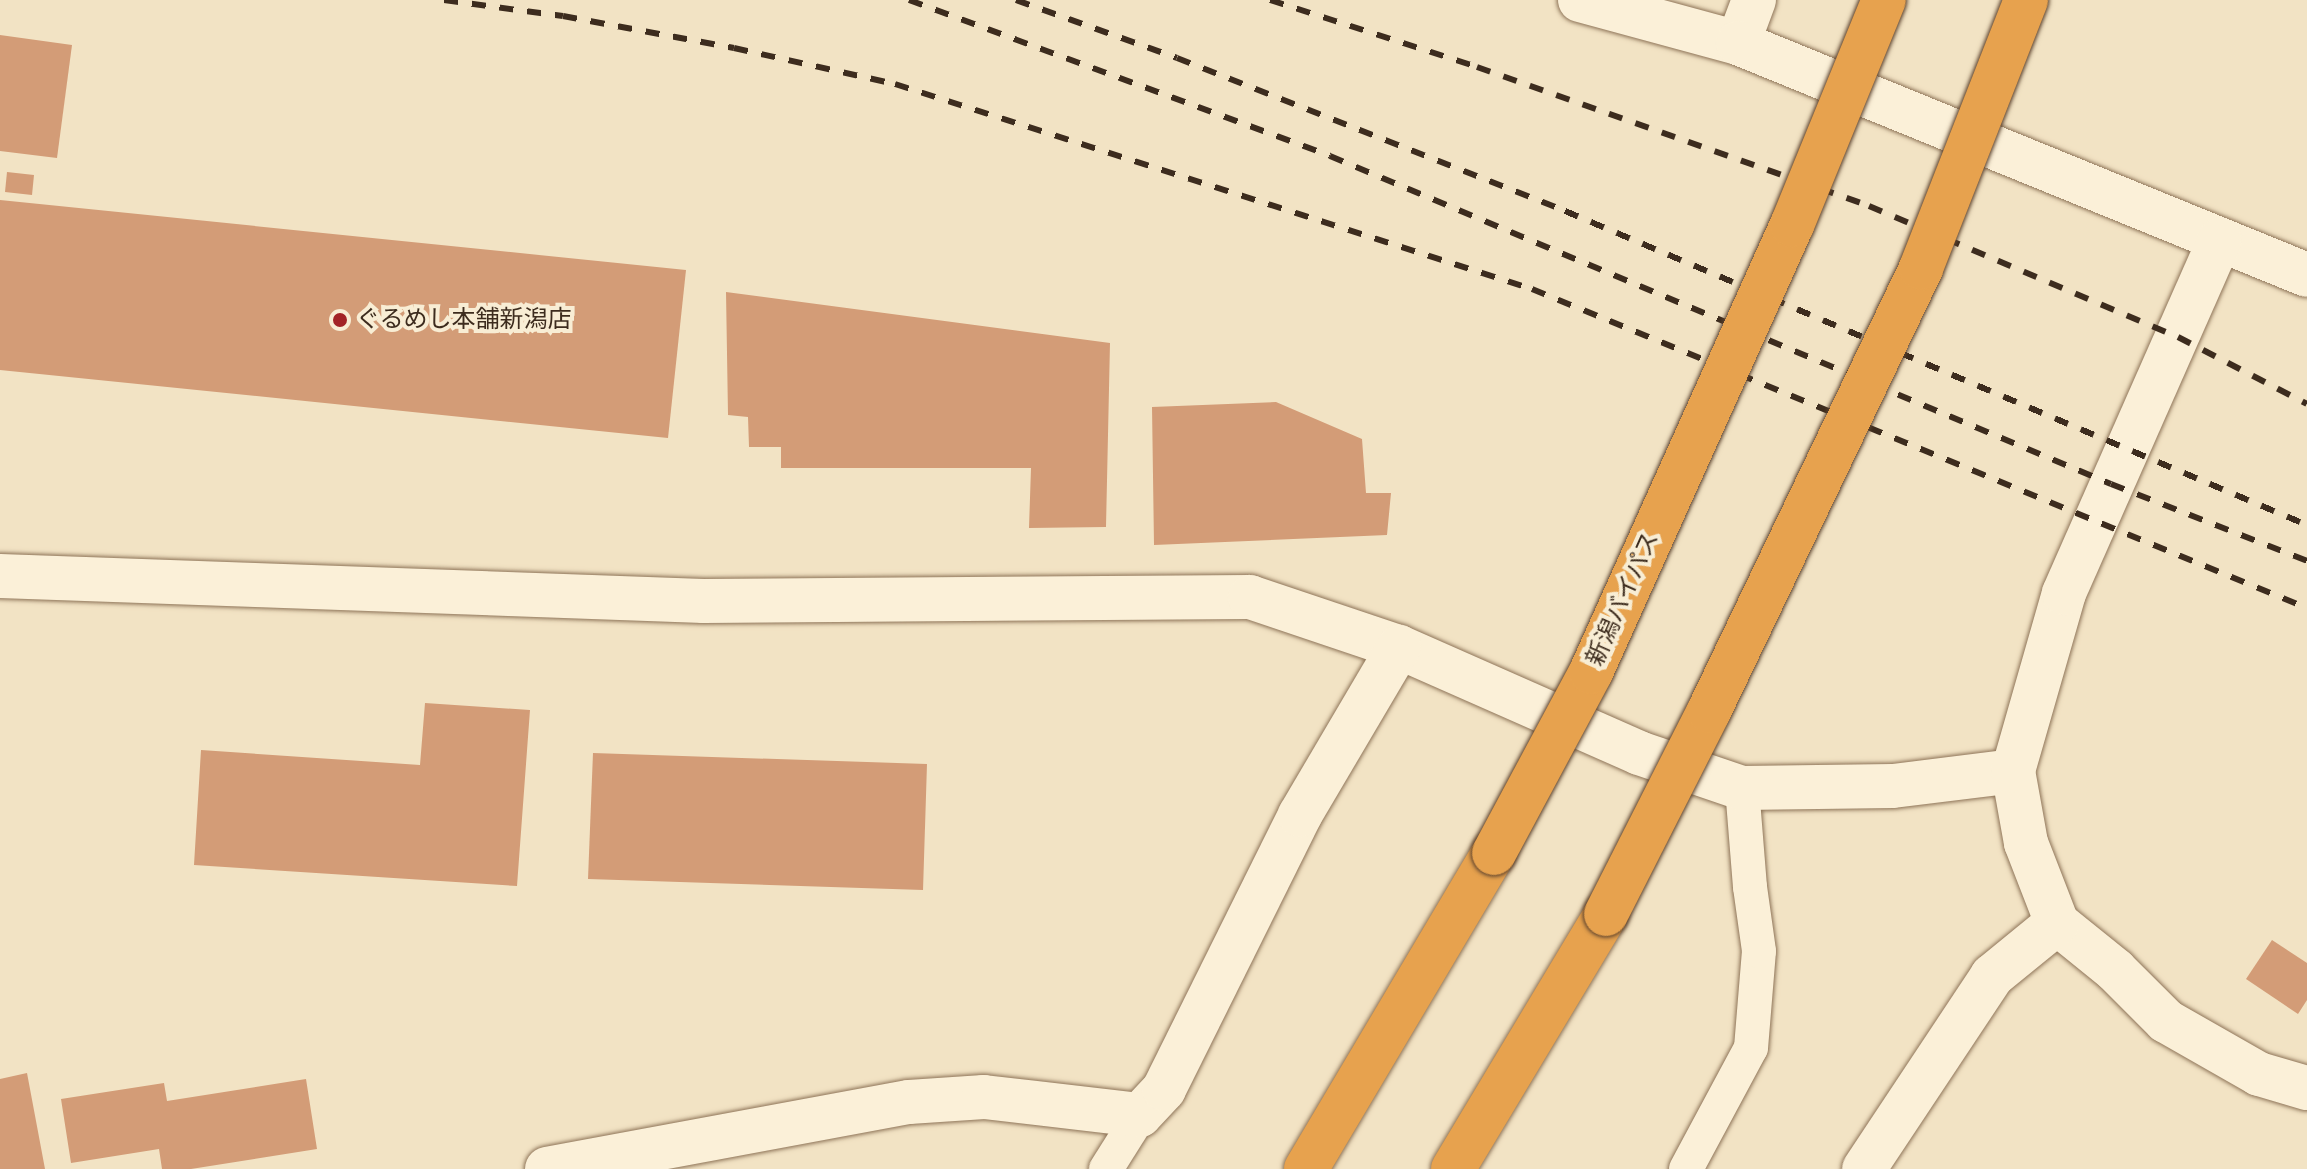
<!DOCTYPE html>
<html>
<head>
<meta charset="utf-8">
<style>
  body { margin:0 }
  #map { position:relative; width:2307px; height:1169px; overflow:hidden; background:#f2e3c4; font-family:"Times New Roman","Noto Sans JP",serif }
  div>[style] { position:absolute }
  .building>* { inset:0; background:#d39c77 }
  .roads { filter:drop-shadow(0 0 2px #8e7458) drop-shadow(0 0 2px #8e7458) }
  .lane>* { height:34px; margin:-17px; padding:0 17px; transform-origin:17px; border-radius:17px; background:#fbf0d8 }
  .street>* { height:44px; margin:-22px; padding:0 22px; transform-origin:22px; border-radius:22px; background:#fbf0d8 }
  .secondary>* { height:44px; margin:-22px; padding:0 22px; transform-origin:22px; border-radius:22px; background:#fbf0d8 }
  .highway>* { height:44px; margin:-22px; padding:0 22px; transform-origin:22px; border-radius:22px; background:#e7a24e }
  .rail>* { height:6px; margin-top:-3px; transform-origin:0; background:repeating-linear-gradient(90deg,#3d2c1e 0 14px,transparent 0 28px) }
  .bridges { filter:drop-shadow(0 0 2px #5c422d) drop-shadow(0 0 2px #5c422d) }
  .highway-bridge>* { height:44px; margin:-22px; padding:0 22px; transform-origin:22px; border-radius:22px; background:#e7a24e }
  .dots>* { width:22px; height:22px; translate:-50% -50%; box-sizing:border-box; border:4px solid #f8edd4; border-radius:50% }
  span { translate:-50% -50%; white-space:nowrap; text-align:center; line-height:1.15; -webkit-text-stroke:8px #f8edd4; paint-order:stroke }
  .poi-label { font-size:24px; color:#3d2c1e }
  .left { translate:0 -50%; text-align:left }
  .street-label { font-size:24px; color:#3d2c1e }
</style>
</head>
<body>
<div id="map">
  <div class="building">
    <div style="clip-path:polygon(0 35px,72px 45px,57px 158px,0 151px)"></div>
    <div style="clip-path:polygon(7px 172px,34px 175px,32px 195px,5px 192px)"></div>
    <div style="clip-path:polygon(0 200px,686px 270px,668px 438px,0 370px)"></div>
    <div style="clip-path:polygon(726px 292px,1110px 343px,1106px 527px,1029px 528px,1031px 468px,781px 468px,781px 447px,749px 447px,748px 417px,728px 415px)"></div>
    <div style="clip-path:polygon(1276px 402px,1362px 439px,1366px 493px,1391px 493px,1387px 535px,1154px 545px,1152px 407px)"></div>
    <div style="clip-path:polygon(425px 703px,530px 710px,517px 886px,194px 865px,201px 750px,420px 765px)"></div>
    <div style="clip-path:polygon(593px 753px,927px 764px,923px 890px,588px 879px)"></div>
    <div style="clip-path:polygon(2272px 940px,2307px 963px,2307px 1000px,2298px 1014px,2246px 979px)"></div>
    <div style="clip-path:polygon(27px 1073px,45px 1169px,0 1169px,0 1079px)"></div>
    <div style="clip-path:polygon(306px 1079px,317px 1149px,191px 1169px,162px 1169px,159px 1149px,71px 1163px,61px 1099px,164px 1083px,167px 1101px)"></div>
  </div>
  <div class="roads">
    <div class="lane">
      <div style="left:1106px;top:1169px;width:64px;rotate:-57.8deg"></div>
      <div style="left:1686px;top:1169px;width:137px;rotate:-61.8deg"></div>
      <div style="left:1751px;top:1048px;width:97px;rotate:-85.3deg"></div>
      <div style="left:1759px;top:951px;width:65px;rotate:-98deg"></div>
      <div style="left:1750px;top:887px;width:99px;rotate:-94.6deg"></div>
    </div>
    <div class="street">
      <div style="left:1738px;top:43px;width:46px;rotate:-69.6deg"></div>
      <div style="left:2057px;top:923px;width:75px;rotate:39deg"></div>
      <div style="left:2115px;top:970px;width:72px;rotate:45deg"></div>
      <div style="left:2166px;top:1021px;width:107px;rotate:29.7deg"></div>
      <div style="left:2259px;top:1074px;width:50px;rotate:16.3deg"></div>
    </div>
    <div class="secondary">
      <div style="left:1580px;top:0;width:164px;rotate:15.2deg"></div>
      <div style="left:1738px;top:43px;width:614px;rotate:22.18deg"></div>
      <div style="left:0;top:576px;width:704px;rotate:2.03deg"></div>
      <div style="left:704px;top:601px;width:546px;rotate:-0.42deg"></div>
      <div style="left:1250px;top:597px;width:157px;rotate:18.6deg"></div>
      <div style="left:1399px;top:647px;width:262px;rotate:23.8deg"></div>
      <div style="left:1639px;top:753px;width:109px;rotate:18.8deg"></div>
      <div style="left:1742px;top:788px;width:151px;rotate:-0.8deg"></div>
      <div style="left:1893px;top:786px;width:121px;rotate:-7.1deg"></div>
      <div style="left:547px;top:1169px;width:368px;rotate:-10.5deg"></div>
      <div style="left:909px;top:1102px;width:75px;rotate:-3.8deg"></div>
      <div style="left:984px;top:1097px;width:157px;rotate:6.6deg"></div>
      <div style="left:1140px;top:1115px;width:35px;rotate:-47deg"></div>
      <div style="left:1164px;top:1089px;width:306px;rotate:-63.6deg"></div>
      <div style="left:1300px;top:815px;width:195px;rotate:-59.5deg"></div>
      <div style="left:1864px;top:1169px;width:232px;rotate:-56.4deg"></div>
      <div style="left:1992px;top:976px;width:84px;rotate:-39.2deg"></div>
      <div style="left:2057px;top:923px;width:86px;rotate:-111.2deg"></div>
      <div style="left:2026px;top:843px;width:73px;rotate:-100.2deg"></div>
      <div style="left:2013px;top:771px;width:185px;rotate:-74deg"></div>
      <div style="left:2064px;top:593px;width:386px;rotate:-66.2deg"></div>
    </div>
    <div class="highway">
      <div style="left:1306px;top:1169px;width:368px;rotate:-59.3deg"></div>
      <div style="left:1453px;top:1169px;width:297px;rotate:-59deg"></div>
    </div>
  </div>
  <div class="rail">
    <div style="left:444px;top:0;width:120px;rotate:7.7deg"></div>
    <div style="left:563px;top:16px;width:174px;rotate:10.6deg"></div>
    <div style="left:734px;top:48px;width:165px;rotate:12.6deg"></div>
    <div style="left:895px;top:84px;width:669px;rotate:17.84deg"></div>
    <div style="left:1532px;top:289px;width:838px;rotate:22.37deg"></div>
    <div style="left:909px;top:0;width:449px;rotate:20.3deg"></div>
    <div style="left:1330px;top:156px;width:847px;rotate:22.78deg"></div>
    <div style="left:2111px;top:484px;width:211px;rotate:21.4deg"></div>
    <div style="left:1016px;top:0;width:171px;rotate:19.8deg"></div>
    <div style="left:1177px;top:58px;width:417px;rotate:21.5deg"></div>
    <div style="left:1565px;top:211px;width:806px;rotate:22.94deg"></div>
    <div style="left:1270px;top:0;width:218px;rotate:17.9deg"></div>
    <div style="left:1477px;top:67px;width:416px;rotate:19.5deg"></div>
    <div style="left:1869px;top:206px;width:336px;rotate:23deg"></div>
    <div style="left:2178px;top:337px;width:145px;rotate:27.4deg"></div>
  </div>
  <div class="bridges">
    <div class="highway-bridge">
      <div style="left:1494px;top:853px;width:205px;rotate:-61.8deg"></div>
      <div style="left:1591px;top:672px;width:490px;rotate:-65.8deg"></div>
      <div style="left:1792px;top:225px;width:243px;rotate:-67.8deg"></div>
      <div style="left:1606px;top:914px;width:228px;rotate:-63.1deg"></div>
      <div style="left:1709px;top:711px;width:491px;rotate:-64.4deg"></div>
      <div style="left:1921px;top:268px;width:288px;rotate:-68.6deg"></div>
    </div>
  </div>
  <div class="dots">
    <div style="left:340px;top:320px;background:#a22326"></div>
  </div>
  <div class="poi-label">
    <span class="left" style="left:356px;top:320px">ぐるめし本舗新潟店</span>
  </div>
  <div class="street-label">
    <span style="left:1623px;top:599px;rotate:-66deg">新潟バイパス</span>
  </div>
</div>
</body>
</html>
